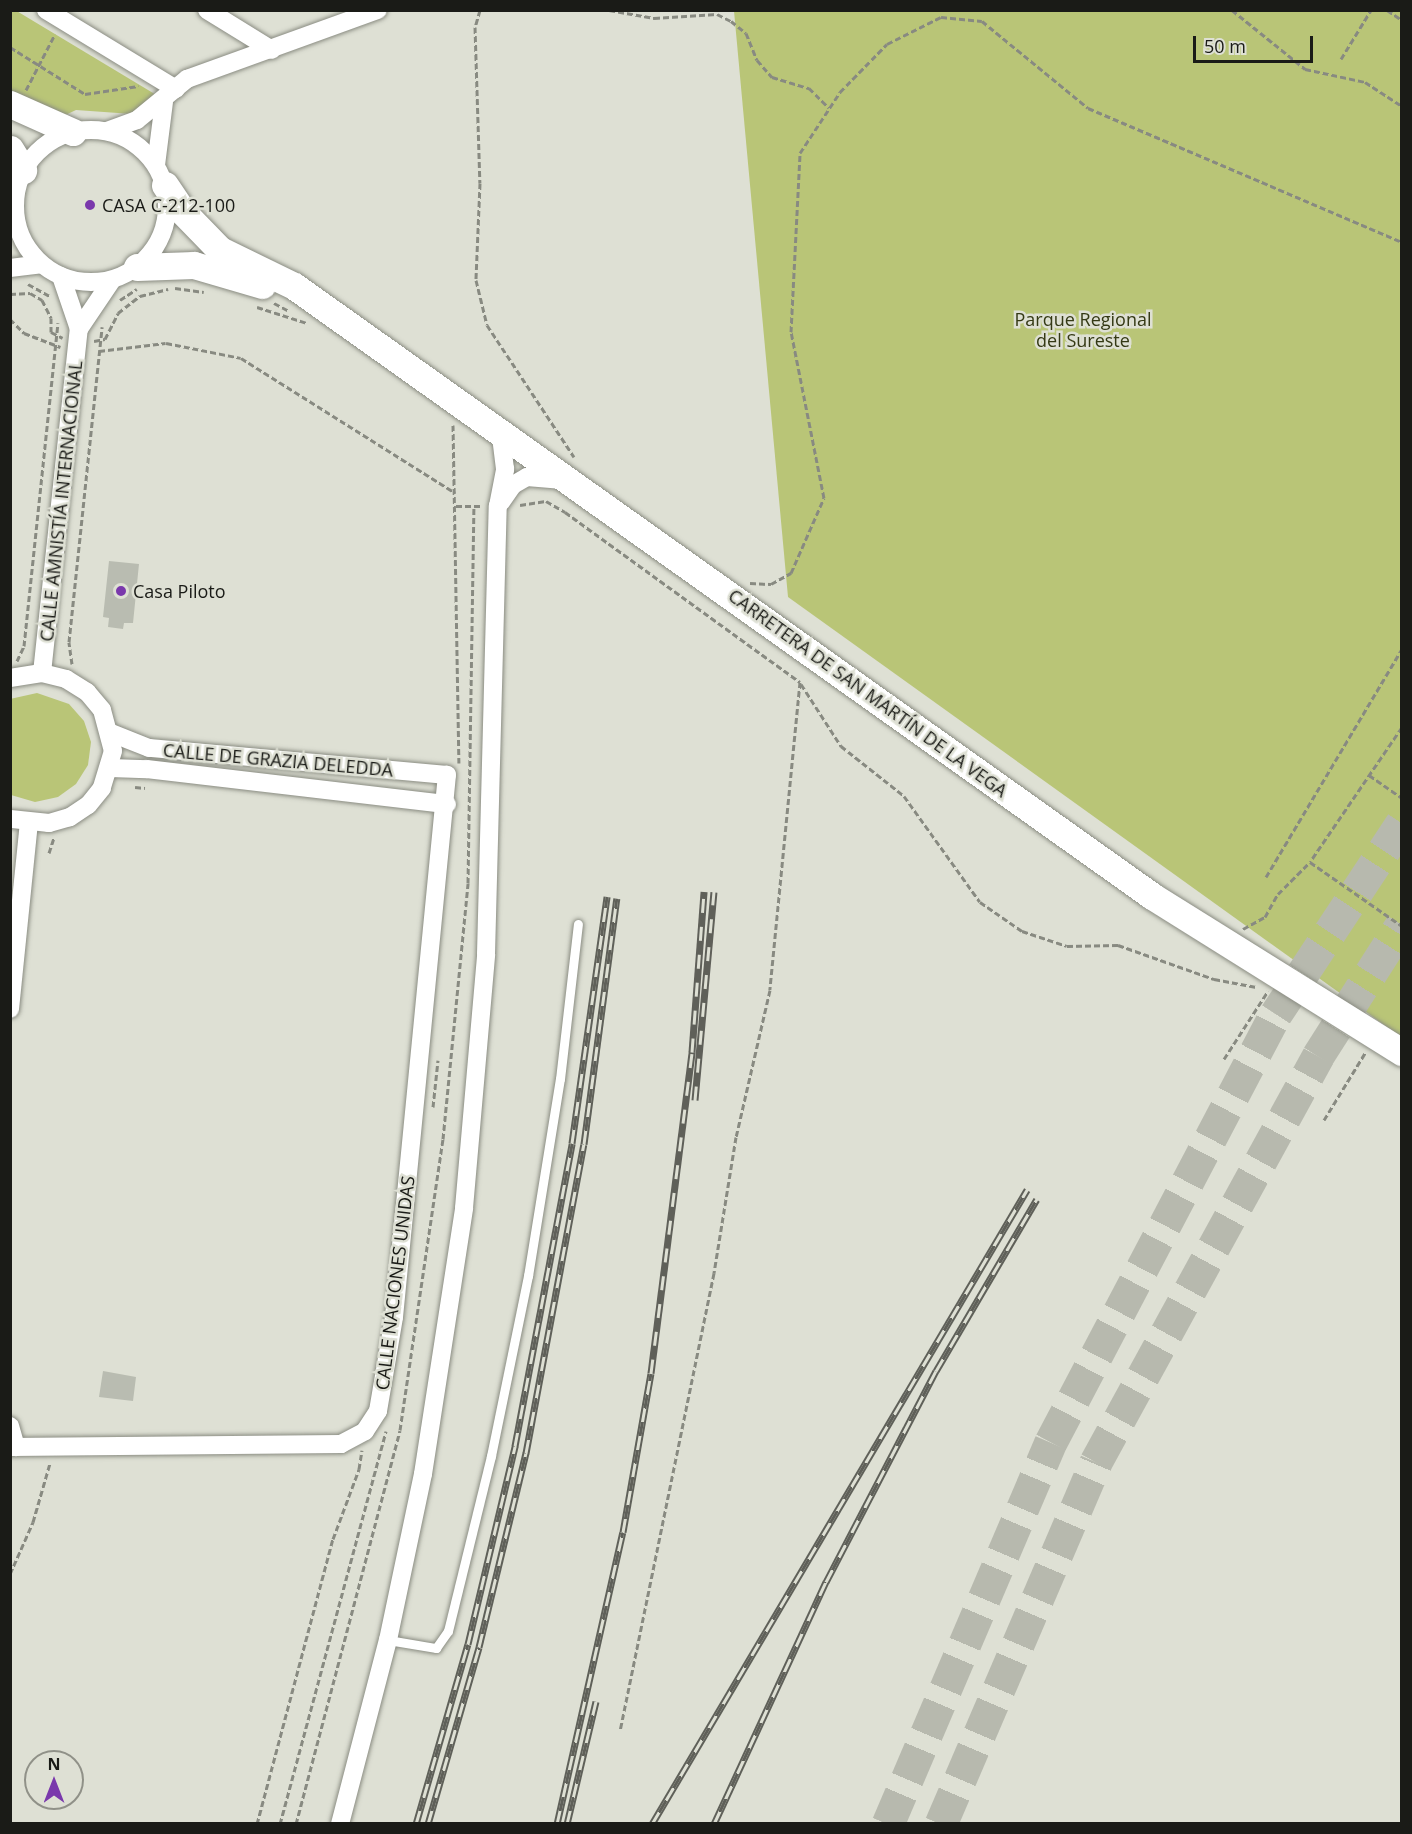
<!DOCTYPE html>
<html>
<head>
<meta charset="utf-8">
<style>
  body { margin:0 }
  #map { position:relative; width:1412px; height:1834px; overflow:hidden; background:#dee0d4; font-family:"Open Sans",sans-serif }
  div>[style] { position:absolute }
  .green>* { inset:0; background:#b9c577 }
  .building>* { inset:0; background:#b9bcb1 }
  .highway-tunnel>* { height:33px; margin-top:-16.5px; transform-origin:0; background:repeating-linear-gradient(90deg,#b7b9ae 0 33px,transparent 0 49px) }
  .path>* { height:3px; margin-top:-1.5px; transform-origin:0; background:repeating-linear-gradient(90deg,#888a81 0 6px,transparent 0 9px) }
  .roads { filter:drop-shadow(0 0 2px #8a8c82) drop-shadow(0 0 2px #8a8c82) }
  .lane>* { height:9px; margin:-4.5px; padding:0 4.5px; transform-origin:4.5px; border-radius:4.5px; background:#fff }
  .street>* { height:18px; margin:-9px; padding:0 9px; transform-origin:9px; border-radius:9px; background:#fff }
  .street>.ring { margin:-9px; padding:0; box-sizing:content-box; background:none; border:18px solid #fff; border-radius:50% }
  .secondary>* { height:27px; margin:-13.5px; padding:0 13.5px; transform-origin:13.5px; border-radius:13.5px; background:#fff }
  .rail>* { height:7px; margin-top:-3.5px; transform-origin:0; background:repeating-linear-gradient(90deg,#dee0d4 0 14px,#5f6059 0 28px); box-sizing:border-box; border-block:2px solid #5f6059 }
  .dots>* { width:16px; height:16px; translate:-50% -50%; box-sizing:border-box; border:3px solid #dee0d4; border-radius:50% }
  span { translate:-50% -50%; white-space:nowrap; text-align:center; line-height:1.15; -webkit-text-stroke:5px #dee0d4; paint-order:stroke }
  .poi-label { font-size:18px; color:#1a1b17 }
  .left { translate:0 -50%; text-align:left }
  .park-label { font-size:18px; color:#343914 }
  .street-label { font-size:18px; color:#1a1b17 }
  .frame { position:absolute; inset:0; border:12px solid #1a1b17; pointer-events:none }
  .north { position:absolute; left:24px; top:1750px; width:60px; height:60px; box-sizing:border-box; background:#dee0d4; border:2px solid #909188; border-radius:50%; rotate:0deg; font-size:16px; font-weight:700; line-height:24px; text-align:center; color:#1a1b17 }
  .north::after { content:''; display:block; margin:auto; width:21px; height:27px; background:#7a38ac; clip-path:polygon(50% 0,100% 100%,50% 72%,0 100%) }
  .scale { position:absolute; left:1193px; top:36px; width:120px; height:27px; box-sizing:border-box; border:3px solid #1a1b17; border-top:0; padding-left:8px; font-size:18px; line-height:21px; white-space:nowrap; color:#1a1b17; -webkit-text-stroke:4px #dee0d4; paint-order:stroke }
</style>
</head>
<body>
<div id="map">
  <div class="green">
    <div style="clip-path:polygon(15px 10px,158px 96px,132px 114px,76px 110px,57px 119px,11px 93px,11px 11px)"></div>
    <div style="clip-path:polygon(734px 11px,1401px 11px,1401px 1037px,788px 597px)"></div>
    <div style="clip-path:polygon(37px 693px,69px 704px,84px 721px,91px 742px,88px 765px,76px 784px,58px 797px,35px 802px,11px 795px,10px 699px)"></div>
  </div>
  <div class="building">
    <div style="clip-path:polygon(109px 561px,139px 564px,133px 623px,124px 623px,123px 629px,108px 627px,109px 618px,103px 617px)"></div>
    <div style="clip-path:polygon(103px 1371px,136px 1377px,133px 1401px,99px 1397px)"></div>
  </div>
  <div class="highway-tunnel">
    <div style="left:888px;top:1824px;width:415px;rotate:-66.9deg"></div>
    <div style="left:1051px;top:1442px;width:484px;rotate:-62.3deg"></div>
    <div style="left:1276px;top:1014px;width:229px;rotate:-56.6deg"></div>
    <div style="left:941px;top:1824px;width:394px;rotate:-66.8deg"></div>
    <div style="left:1096px;top:1462px;width:463px;rotate:-61.3deg"></div>
    <div style="left:1318px;top:1056px;width:156px;rotate:-57.5deg"></div>
  </div>
  <div class="path">
    <div style="left:480px;top:10px;width:18px;rotate:106deg"></div>
    <div style="left:475px;top:27px;width:156px;rotate:88.2deg"></div>
    <div style="left:480px;top:183px;width:97px;rotate:92.4deg"></div>
    <div style="left:476px;top:280px;width:46px;rotate:76.3deg"></div>
    <div style="left:487px;top:325px;width:158px;rotate:56.6deg"></div>
    <div style="left:609px;top:10px;width:46px;rotate:10.1deg"></div>
    <div style="left:654px;top:18px;width:63px;rotate:-3.6deg"></div>
    <div style="left:717px;top:14px;width:16px;rotate:27deg"></div>
    <div style="left:731px;top:21px;width:19px;rotate:39deg"></div>
    <div style="left:746px;top:33px;width:29px;rotate:68deg"></div>
    <div style="left:757px;top:60px;width:23px;rotate:49deg"></div>
    <div style="left:772px;top:77px;width:39px;rotate:17deg"></div>
    <div style="left:809px;top:88px;width:28px;rotate:45deg"></div>
    <div style="left:1232px;top:10px;width:94px;rotate:38.9deg"></div>
    <div style="left:1305px;top:69px;width:61px;rotate:12.2deg"></div>
    <div style="left:1365px;top:82px;width:44px;rotate:33deg"></div>
    <div style="left:1387px;top:10px;width:18px;rotate:34deg"></div>
    <div style="left:10px;top:47px;width:89px;rotate:32.1deg"></div>
    <div style="left:85px;top:94px;width:54px;rotate:-8.6deg"></div>
    <div style="left:1341px;top:59px;width:57px;rotate:-58.5deg"></div>
    <div style="left:26px;top:90px;width:63px;rotate:-62.6deg"></div>
    <div style="left:28px;top:284px;width:26px;rotate:29deg"></div>
    <div style="left:175px;top:288px;width:29px;rotate:8deg"></div>
    <div style="left:10px;top:294px;width:20px;rotate:-3deg"></div>
    <div style="left:30px;top:293px;width:14px;rotate:30deg"></div>
    <div style="left:42px;top:300px;width:20px;rotate:63deg"></div>
    <div style="left:51px;top:318px;width:14px;rotate:90deg"></div>
    <div style="left:51px;top:332px;width:13px;rotate:27deg"></div>
    <div style="left:120px;top:300px;width:20px;rotate:-33deg"></div>
    <div style="left:274px;top:303px;width:17px;rotate:28deg"></div>
    <div style="left:257px;top:307px;width:52px;rotate:17.7deg"></div>
    <div style="left:10px;top:319px;width:20px;rotate:45deg"></div>
    <div style="left:24px;top:333px;width:39px;rotate:21deg"></div>
    <div style="left:94px;top:341px;width:11px;rotate:-10deg"></div>
    <div style="left:105px;top:339px;width:29px;rotate:-63deg"></div>
    <div style="left:118px;top:313px;width:28px;rotate:-38deg"></div>
    <div style="left:140px;top:296px;width:29px;rotate:-14deg"></div>
    <div style="left:99px;top:351px;width:67px;rotate:-6.8deg"></div>
    <div style="left:166px;top:343px;width:76px;rotate:11.3deg"></div>
    <div style="left:241px;top:358px;width:253px;rotate:32.2deg"></div>
    <div style="left:453px;top:425px;width:338px;rotate:89deg"></div>
    <div style="left:520px;top:505px;width:26px;rotate:-9deg"></div>
    <div style="left:546px;top:501px;width:22px;rotate:30deg"></div>
    <div style="left:565px;top:512px;width:290px;rotate:35.9deg"></div>
    <div style="left:800px;top:682px;width:309px;rotate:95.6deg"></div>
    <div style="left:770px;top:990px;width:151px;rotate:103deg"></div>
    <div style="left:736px;top:1137px;width:138px;rotate:99.2deg"></div>
    <div style="left:714px;top:1273px;width:466px;rotate:101.6deg"></div>
    <div style="left:456px;top:506px;width:25px"></div>
    <div style="left:750px;top:583px;width:21px;rotate:3deg"></div>
    <div style="left:771px;top:584px;width:23px;rotate:-29deg"></div>
    <div style="left:791px;top:573px;width:82px;rotate:-66.3deg"></div>
    <div style="left:824px;top:498px;width:169px;rotate:-101.2deg"></div>
    <div style="left:791px;top:332px;width:179px;rotate:-87.1deg"></div>
    <div style="left:800px;top:153px;width:73px;rotate:-56.7deg"></div>
    <div style="left:840px;top:92px;width:67px;rotate:-45.6deg"></div>
    <div style="left:887px;top:44px;width:60px;rotate:-26.6deg"></div>
    <div style="left:941px;top:17px;width:41px;rotate:5.6deg"></div>
    <div style="left:982px;top:21px;width:137px;rotate:39.4deg"></div>
    <div style="left:1088px;top:108px;width:341px;rotate:23.1deg"></div>
    <div style="left:17px;top:661px;width:17px;rotate:-65deg"></div>
    <div style="left:24px;top:646px;width:325px;rotate:-84deg"></div>
    <div style="left:72px;top:664px;width:22px;rotate:-98deg"></div>
    <div style="left:69px;top:642px;width:317px;rotate:-84deg"></div>
    <div style="left:801px;top:684px;width:74px;rotate:57.2deg"></div>
    <div style="left:841px;top:746px;width:80px;rotate:38.4deg"></div>
    <div style="left:904px;top:796px;width:130px;rotate:54.4deg"></div>
    <div style="left:980px;top:902px;width:51px;rotate:34.6deg"></div>
    <div style="left:1022px;top:931px;width:47px;rotate:18.4deg"></div>
    <div style="left:1067px;top:946px;width:51px;rotate:-1.1deg"></div>
    <div style="left:1118px;top:945px;width:102px;rotate:19.5deg"></div>
    <div style="left:1214px;top:979px;width:43px;rotate:10.8deg"></div>
    <div style="left:1402px;top:727px;width:163px;rotate:124.3deg"></div>
    <div style="left:1310px;top:862px;width:112px;rotate:34.8deg"></div>
    <div style="left:1369px;top:775px;width:40px;rotate:34.9deg"></div>
    <div style="left:135px;top:787px;width:10px;rotate:6deg"></div>
    <div style="left:49px;top:853px;width:16px;rotate:-72deg"></div>
    <div style="left:1266px;top:877px;width:265px;rotate:-59.2deg"></div>
    <div style="left:1243px;top:929px;width:25px;rotate:-29deg"></div>
    <div style="left:1265px;top:917px;width:26px;rotate:-61deg"></div>
    <div style="left:1278px;top:894px;width:45px;rotate:-45deg"></div>
    <div style="left:1224px;top:1059px;width:81px;rotate:-57.1deg"></div>
    <div style="left:433px;top:1107px;width:47px;rotate:-83.9deg"></div>
    <div style="left:1324px;top:1120px;width:79px;rotate:-58.5deg"></div>
    <div style="left:10px;top:1574px;width:57px;rotate:-66.1deg"></div>
    <div style="left:33px;top:1522px;width:61px;rotate:-73.9deg"></div>
    <div style="left:257px;top:1824px;width:295px;rotate:-75.1deg"></div>
    <div style="left:333px;top:1539px;width:75px;rotate:-69.6deg"></div>
    <div style="left:359px;top:1469px;width:19px;rotate:-81deg"></div>
    <div style="left:280px;top:1824px;width:407px;rotate:-74.9deg"></div>
    <div style="left:296px;top:1824px;width:407px;rotate:-75.2deg"></div>
    <div style="left:400px;top:1430px;width:294px;rotate:-81.6deg"></div>
    <div style="left:443px;top:1139px;width:257px;rotate:-84.4deg"></div>
    <div style="left:468px;top:883px;width:377px;rotate:-89.1deg"></div>
  </div>
  <div class="roads">
    <div class="lane">
      <div style="left:388px;top:1640px;width:49px;rotate:9.5deg"></div>
      <div style="left:436px;top:1648px;width:21px;rotate:-55deg"></div>
      <div style="left:448px;top:1631px;width:180px;rotate:-76.2deg"></div>
      <div style="left:491px;top:1456px;width:184px;rotate:-78.4deg"></div>
      <div style="left:528px;top:1276px;width:200px;rotate:-80.8deg"></div>
      <div style="left:560px;top:1079px;width:156px;rotate:-83.4deg"></div>
    </div>
    <div class="street">
      <div style="left:46px;top:10px;width:152px;rotate:31.3deg"></div>
      <div style="left:207px;top:10px;width:76px;rotate:31.6deg"></div>
      <div class="ring" style="left:15px;top:130px;width:134px;height:134px"></div>
      <div style="left:107px;top:131px;width:32px;rotate:-20deg"></div>
      <div style="left:137px;top:120px;width:65px;rotate:-39.4deg"></div>
      <div style="left:187px;top:79px;width:203px;rotate:-19.9deg"></div>
      <div style="left:156px;top:165px;width:64px;rotate:-82.8deg"></div>
      <div style="left:10px;top:268px;width:31px;rotate:-7deg"></div>
      <div style="left:79px;top:329px;width:59px;rotate:-56deg"></div>
      <div style="left:501px;top:502px;width:21px;rotate:-55deg"></div>
      <div style="left:513px;top:485px;width:16px;rotate:-30deg"></div>
      <div style="left:527px;top:477px;width:33px;rotate:5deg"></div>
      <div style="left:42px;top:673px;width:346px;rotate:-83.9deg"></div>
      <div style="left:79px;top:329px;width:56px;rotate:-108.8deg"></div>
      <div style="left:10px;top:678px;width:32px;rotate:-9deg"></div>
      <div style="left:42px;top:673px;width:25px;rotate:14deg"></div>
      <div style="left:66px;top:679px;width:25px;rotate:32deg"></div>
      <div style="left:87px;top:692px;width:23px;rotate:50deg"></div>
      <div style="left:102px;top:710px;width:42px;rotate:75deg"></div>
      <div style="left:113px;top:751px;width:39px;rotate:107deg"></div>
      <div style="left:102px;top:788px;width:22px;rotate:129deg"></div>
      <div style="left:88px;top:805px;width:22px;rotate:146deg"></div>
      <div style="left:70px;top:817px;width:22px;rotate:164deg"></div>
      <div style="left:49px;top:823px;width:39px;rotate:-174deg"></div>
      <div style="left:110px;top:768px;width:37px;rotate:2deg"></div>
      <div style="left:147px;top:769px;width:302px;rotate:6.7deg"></div>
      <div style="left:10px;top:1009px;width:187px;rotate:-84.2deg"></div>
      <div style="left:10px;top:1426px;width:22px;rotate:74deg"></div>
      <div style="left:10px;top:1447px;width:331px;rotate:-0.5deg"></div>
      <div style="left:341px;top:1444px;width:27px;rotate:-28deg"></div>
      <div style="left:365px;top:1431px;width:24px;rotate:-57deg"></div>
      <div style="left:378px;top:1411px;width:95px;rotate:-80.3deg"></div>
      <div style="left:394px;top:1317px;width:545px;rotate:-84.42deg"></div>
      <div style="left:447px;top:775px;width:299px;rotate:-174.8deg"></div>
      <div style="left:149px;top:748px;width:41px;rotate:-158.5deg"></div>
      <div style="left:340px;top:1824px;width:190px;rotate:-75.4deg"></div>
      <div style="left:388px;top:1640px;width:170px;rotate:-78.1deg"></div>
      <div style="left:423px;top:1474px;width:269px;rotate:-81.2deg"></div>
      <div style="left:464px;top:1208px;width:255px;rotate:-85deg"></div>
      <div style="left:486px;top:954px;width:448px;rotate:-88.5deg"></div>
      <div style="left:498px;top:506px;width:38px;rotate:-79deg"></div>
      <div style="left:505px;top:469px;width:38px;rotate:-97deg"></div>
    </div>
    <div class="secondary">
      <div style="left:10px;top:104px;width:69px;rotate:24deg"></div>
      <div style="left:10px;top:149px;width:25px;rotate:58deg"></div>
      <div style="left:165px;top:185px;width:32px;rotate:56deg"></div>
      <div style="left:183px;top:212px;width:53px;rotate:45.8deg"></div>
      <div style="left:220px;top:250px;width:82px;rotate:25.9deg"></div>
      <div style="left:294px;top:286px;width:1053px;rotate:35.41deg"></div>
      <div style="left:1152px;top:896px;width:295px;rotate:32deg"></div>
      <div style="left:137px;top:267px;width:57px;rotate:-2deg"></div>
      <div style="left:194px;top:265px;width:71px;rotate:16.4deg"></div>
    </div>
  </div>
  <div class="rail">
    <div style="left:695px;top:1100px;width:209px;rotate:-84.8deg"></div>
    <div style="left:416px;top:1824px;width:187px;rotate:-73.9deg"></div>
    <div style="left:468px;top:1644px;width:204px;rotate:-76.6deg"></div>
    <div style="left:515px;top:1446px;width:308px;rotate:-79.3deg"></div>
    <div style="left:572px;top:1143px;width:249px;rotate:-81.9deg"></div>
    <div style="left:428px;top:1824px;width:184px;rotate:-73.9deg"></div>
    <div style="left:479px;top:1647px;width:200px;rotate:-76.4deg"></div>
    <div style="left:526px;top:1453px;width:314px;rotate:-79.4deg"></div>
    <div style="left:584px;top:1144px;width:248px;rotate:-82.4deg"></div>
    <div style="left:557px;top:1824px;width:299px;rotate:-77.3deg"></div>
    <div style="left:623px;top:1532px;width:161px;rotate:-80deg"></div>
    <div style="left:651px;top:1373px;width:324px;rotate:-82.7deg"></div>
    <div style="left:692px;top:1052px;width:161px;rotate:-85.7deg"></div>
    <div style="left:567px;top:1824px;width:126px;rotate:-76.7deg"></div>
    <div style="left:652px;top:1824px;width:737px;rotate:-59.4deg"></div>
    <div style="left:714px;top:1824px;width:267px;rotate:-65.2deg"></div>
    <div style="left:826px;top:1582px;width:238px;rotate:-62.5deg"></div>
    <div style="left:936px;top:1371px;width:199px;rotate:-59.6deg"></div>
  </div>
  <div class="dots">
    <div style="left:90px;top:205px;background:#7a38ac"></div>
    <div style="left:121px;top:591px;background:#7a38ac"></div>
  </div>
  <div class="poi-label">
    <span class="left" style="left:102px;top:205px">CASA C-212-100</span>
    <span class="left" style="left:133px;top:591px">Casa Piloto</span>
  </div>
  <div class="park-label">
    <span style="left:1083px;top:330px">Parque Regional<br>del Sureste</span>
  </div>
  <div class="street-label">
    <span style="left:61px;top:501px;rotate:-84deg">CALLE AMNISTÍA INTERNACIONAL</span>
    <span style="left:868px;top:693px;rotate:36deg">CARRETERA DE SAN MARTÍN DE LA VEGA</span>
    <span style="left:278px;top:760px;rotate:5deg">CALLE DE GRAZIA DELEDDA</span>
    <span style="left:395px;top:1283px;rotate:-83deg">CALLE NACIONES UNIDAS</span>
  </div>
  <div class="frame"></div>
  <div class="north">N</div>
  <div class="scale">50 m</div>
</div>
</body>
</html>
